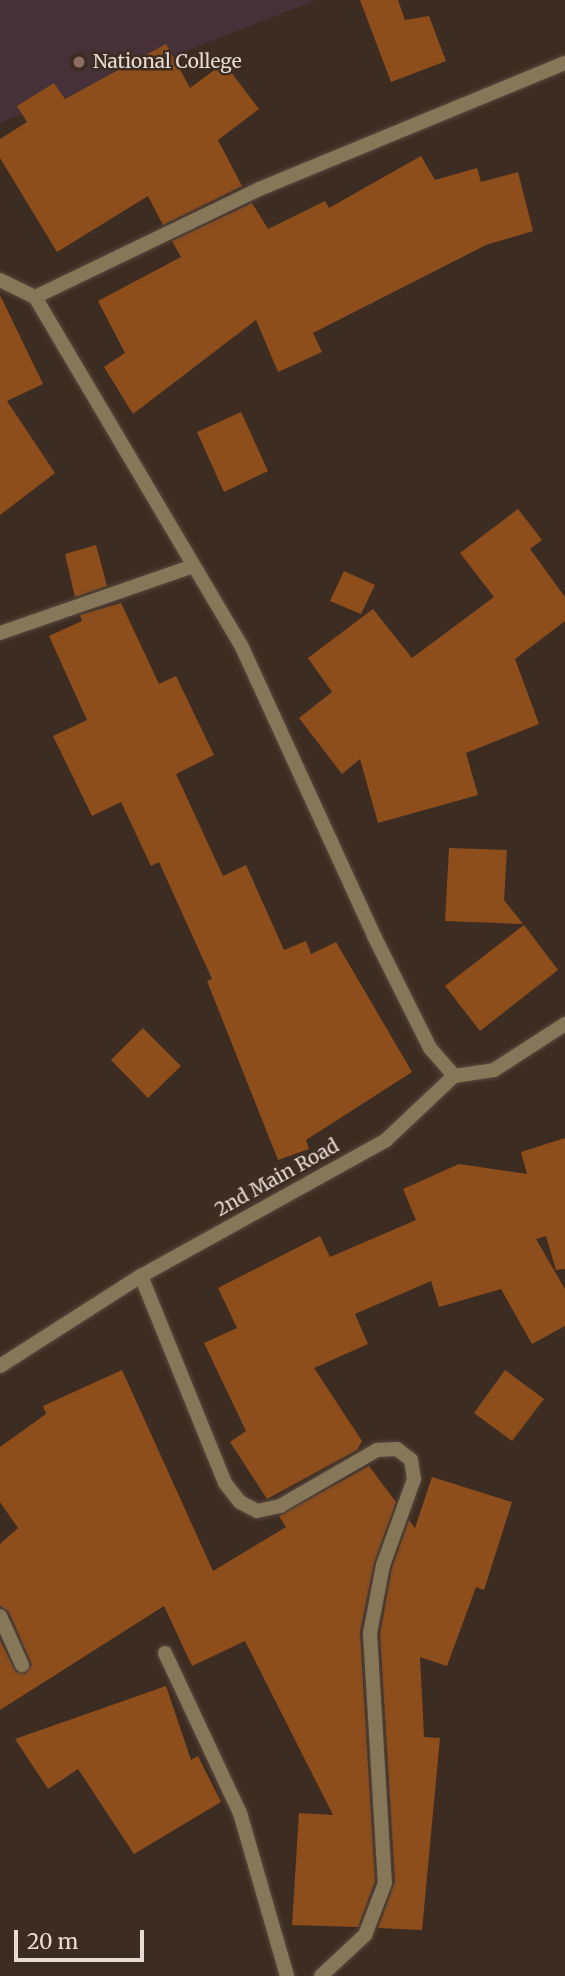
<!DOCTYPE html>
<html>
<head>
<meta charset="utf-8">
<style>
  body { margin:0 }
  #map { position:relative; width:565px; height:1976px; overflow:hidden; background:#3d2c21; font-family:Merriweather,serif }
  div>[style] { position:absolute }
  .education>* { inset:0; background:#453137 }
  .building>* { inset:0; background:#8e4e1c }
  .roads { filter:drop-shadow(0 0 2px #58483e) drop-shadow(0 0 2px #58483e) }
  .minor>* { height:14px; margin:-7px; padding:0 7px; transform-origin:7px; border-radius:7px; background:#867758 }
  .dots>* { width:19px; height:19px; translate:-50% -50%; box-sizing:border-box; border:4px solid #3d2c21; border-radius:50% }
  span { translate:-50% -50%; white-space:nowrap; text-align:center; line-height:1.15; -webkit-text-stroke:5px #3d2c21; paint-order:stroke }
  .poi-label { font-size:19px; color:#e7dbd4 }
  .left { translate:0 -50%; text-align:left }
  .street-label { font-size:19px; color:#e7dbd4 }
  .scale { position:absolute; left:14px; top:1930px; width:130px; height:32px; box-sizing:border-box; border:4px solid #e7dbd4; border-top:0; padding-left:9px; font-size:21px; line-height:24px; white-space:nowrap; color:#e7dbd4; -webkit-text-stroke:5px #3d2c21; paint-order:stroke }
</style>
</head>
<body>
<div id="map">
  <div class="education">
    <div style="clip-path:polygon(0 0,317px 0,0 123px)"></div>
  </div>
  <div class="building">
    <div style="clip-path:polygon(360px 0,398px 0,405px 20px,429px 16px,446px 61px,391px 82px)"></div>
    <div style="clip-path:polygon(166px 44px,190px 88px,224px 63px,259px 109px,218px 140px,242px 186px,163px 225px,148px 196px,57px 252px,0 158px,0 139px,27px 122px,17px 106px,54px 83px,65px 99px)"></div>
    <div style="clip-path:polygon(421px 156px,435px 180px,477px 168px,481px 182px,518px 172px,533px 231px,486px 245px,313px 333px,322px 352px,278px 372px,256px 320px,133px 414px,104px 367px,125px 353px,98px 301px,181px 257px,172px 241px,252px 203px,268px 229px,325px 201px,329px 208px)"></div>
    <div style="clip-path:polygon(0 295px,43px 384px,7px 401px,55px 473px,0 515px)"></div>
    <div style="clip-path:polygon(241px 412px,268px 471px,224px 492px,197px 432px)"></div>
    <div style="clip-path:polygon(518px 509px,542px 540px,530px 549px,565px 597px,565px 621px,515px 659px,539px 724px,466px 753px,478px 795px,378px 823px,360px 759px,342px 774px,299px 718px,332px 692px,308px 658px,373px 609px,412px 658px,494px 597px,460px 553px)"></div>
    <div style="clip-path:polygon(96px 545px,107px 586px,75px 597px,65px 554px)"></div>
    <div style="clip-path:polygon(344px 571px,375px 585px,361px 614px,330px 601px)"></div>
    <div style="clip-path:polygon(121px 603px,159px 684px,176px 676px,214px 755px,176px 774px,223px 876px,246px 865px,284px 950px,306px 941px,311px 954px,336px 942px,412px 1072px,306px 1140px,309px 1149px,278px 1160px,207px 981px,212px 979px,159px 862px,151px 866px,121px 802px,92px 816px,53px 736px,87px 720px,49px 636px,82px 621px,80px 615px)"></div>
    <div style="clip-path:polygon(449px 848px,507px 850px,504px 900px,523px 924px,445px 921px)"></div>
    <div style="clip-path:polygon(524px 925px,558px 970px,480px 1031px,445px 986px)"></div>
    <div style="clip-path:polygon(143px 1028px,181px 1066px,148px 1098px,111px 1060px)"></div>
    <div style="clip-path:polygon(565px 1138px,565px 1269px,556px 1270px,546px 1236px,536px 1239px,565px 1289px,565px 1326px,532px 1344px,501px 1289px,439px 1307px,431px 1281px,355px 1314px,368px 1344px,314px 1368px,362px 1441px,357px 1450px,267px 1499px,230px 1442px,246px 1431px,204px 1343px,237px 1328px,218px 1288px,320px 1236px,330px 1257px,416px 1220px,403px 1189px,459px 1164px,527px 1174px,521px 1152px)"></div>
    <div style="clip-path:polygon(122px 1370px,213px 1571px,286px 1527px,279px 1516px,369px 1466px,396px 1502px,374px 1563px,360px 1632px,375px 1881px,358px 1927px,292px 1925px,299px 1813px,333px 1815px,245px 1641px,192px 1666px,164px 1606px,0 1710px,0 1640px,16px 1672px,25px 1674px,32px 1665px,9px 1612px,0 1606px,0 1544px,18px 1528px,0 1502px,0 1447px,46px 1414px,43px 1406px)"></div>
    <div style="clip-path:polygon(505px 1370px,544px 1399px,512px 1441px,474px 1413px)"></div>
    <div style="clip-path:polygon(432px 1477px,512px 1502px,484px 1590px,476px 1587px,447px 1666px,420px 1657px,424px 1737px,440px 1738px,422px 1930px,378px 1928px,395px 1882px,380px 1634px,392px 1568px,409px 1520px,415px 1528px)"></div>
    <div style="clip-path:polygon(166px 1686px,191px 1760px,198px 1756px,221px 1802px,134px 1854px,78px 1769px,48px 1789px,15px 1739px)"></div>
  </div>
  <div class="roads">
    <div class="minor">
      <div style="left:0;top:280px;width:39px;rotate:26deg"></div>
      <div style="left:35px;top:297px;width:404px;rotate:59.4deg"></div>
      <div style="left:241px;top:645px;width:320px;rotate:65.4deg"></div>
      <div style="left:374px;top:936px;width:125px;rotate:63.4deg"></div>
      <div style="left:430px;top:1048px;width:37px;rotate:49deg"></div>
      <div style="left:35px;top:297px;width:249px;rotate:-25.7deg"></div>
      <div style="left:259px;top:189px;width:331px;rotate:-22.4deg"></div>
      <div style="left:0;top:633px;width:205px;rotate:-19.1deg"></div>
      <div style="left:454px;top:1076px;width:40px;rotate:-8.5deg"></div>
      <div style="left:494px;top:1070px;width:85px;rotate:-32.9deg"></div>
      <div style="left:141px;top:1276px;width:223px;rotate:67.9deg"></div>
      <div style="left:225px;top:1483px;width:24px;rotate:52deg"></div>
      <div style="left:240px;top:1502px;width:19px;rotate:28deg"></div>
      <div style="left:257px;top:1511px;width:24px;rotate:-12deg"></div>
      <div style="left:280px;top:1506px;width:112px;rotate:-30deg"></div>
      <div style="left:377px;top:1450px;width:20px;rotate:-3deg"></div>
      <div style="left:397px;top:1449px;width:18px;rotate:38deg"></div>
      <div style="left:411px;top:1460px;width:19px;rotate:81deg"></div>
      <div style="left:414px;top:1479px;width:91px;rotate:109.8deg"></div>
      <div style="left:383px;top:1565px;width:69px;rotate:100.8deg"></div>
      <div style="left:370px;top:1633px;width:250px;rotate:86.6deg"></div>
      <div style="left:385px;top:1883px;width:56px;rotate:111deg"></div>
      <div style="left:365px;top:1935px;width:60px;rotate:137deg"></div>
      <div style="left:0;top:1366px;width:167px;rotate:-32.6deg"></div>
      <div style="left:141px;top:1276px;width:280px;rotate:-29deg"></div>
      <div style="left:386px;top:1140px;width:93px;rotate:-43.3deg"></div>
      <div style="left:0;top:1616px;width:54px;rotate:65.8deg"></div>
      <div style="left:165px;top:1653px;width:177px;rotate:64.9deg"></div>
      <div style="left:240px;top:1813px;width:170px;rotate:73.9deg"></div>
    </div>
  </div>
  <div class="dots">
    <div style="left:79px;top:62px;background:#8d6e63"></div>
  </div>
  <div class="poi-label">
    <span class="left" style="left:93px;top:62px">National College</span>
  </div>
  <div class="street-label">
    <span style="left:277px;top:1178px;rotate:-29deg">2nd Main Road</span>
  </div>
  <div class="scale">20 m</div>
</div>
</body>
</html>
